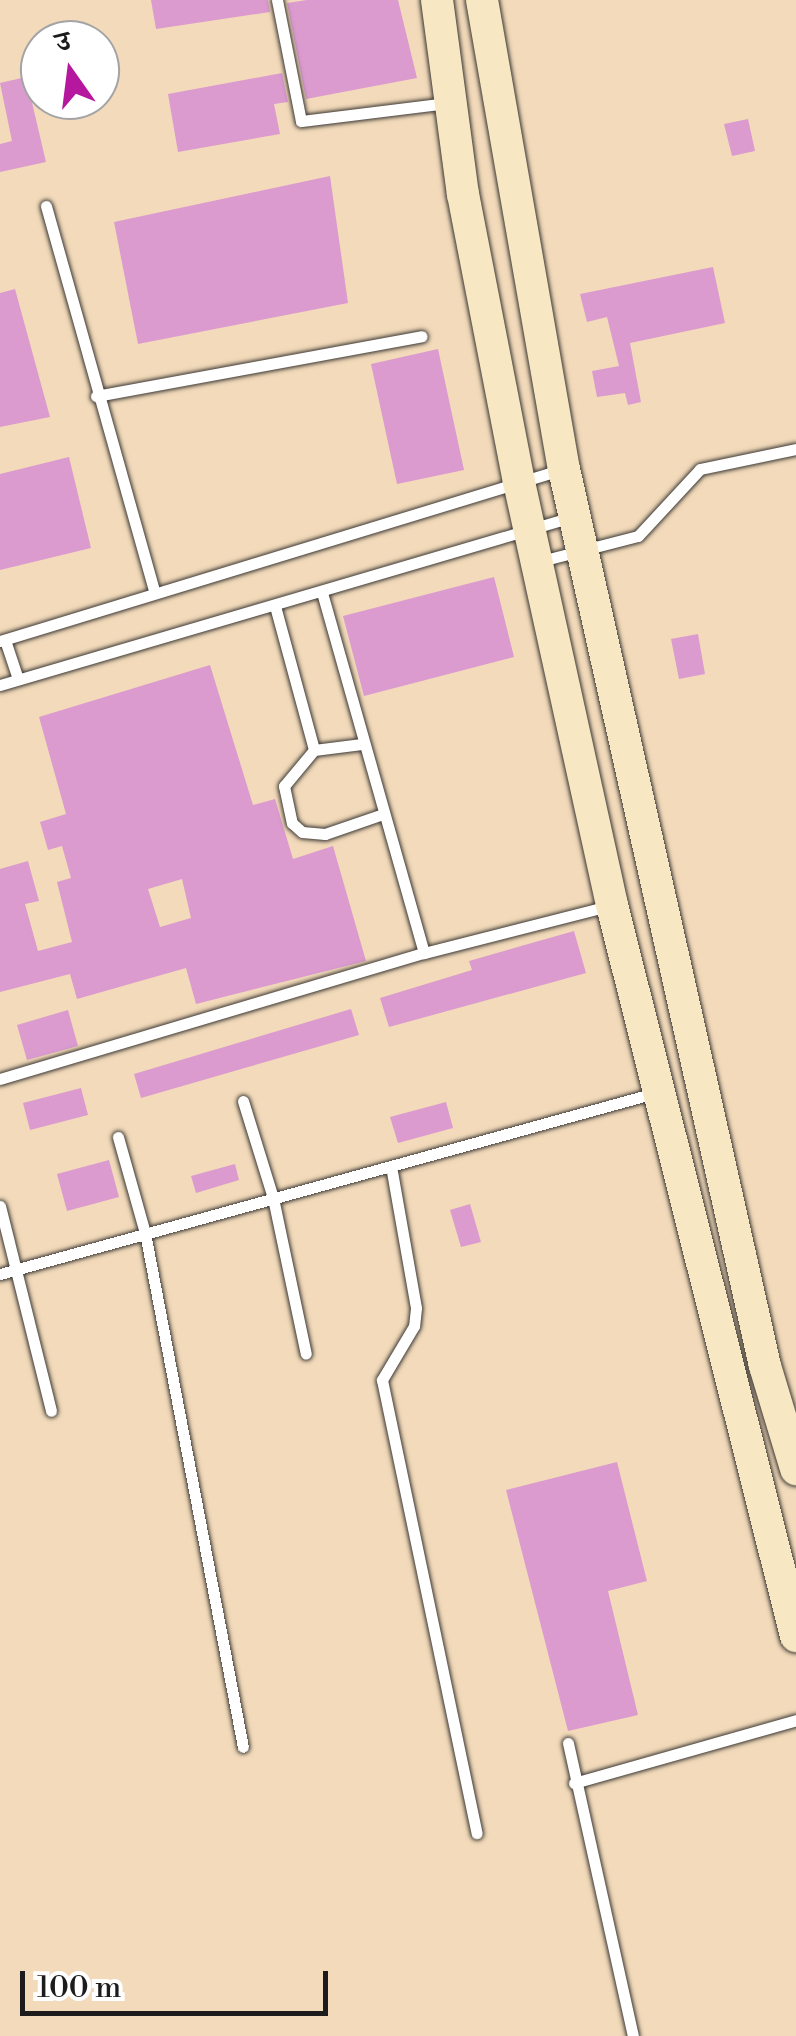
<!DOCTYPE html>
<html>
<head>
<meta charset="utf-8">
<style>
  body { margin:0 }
  #map { position:relative; width:796px; height:2036px; overflow:hidden; background:#f2daba; font-family:"Libre Bodoni","Noto Serif Devanagari",serif }
  div>[style] { position:absolute }
  .building>* { inset:0; background:#db9bcf }
  .roads { filter:drop-shadow(0 0 2px #3c3834) drop-shadow(0 0 2px #3c3834) }
  .lane>* { height:11px; margin:-5.5px; padding:0 5.5px; transform-origin:5.5px; border-radius:5.5px; background:#fff }
  .secondary>* { height:32px; margin:-16px; padding:0 16px; transform-origin:16px; border-radius:16px; background:#f7e8c3 }
  span { translate:-50% -50%; white-space:nowrap; text-align:center; line-height:1.15; -webkit-text-stroke:8px #fff; paint-order:stroke }
  .north { position:absolute; left:20px; top:20px; width:100px; height:100px; box-sizing:border-box; background:#fff; border:2px solid #a4a4a4; border-radius:50%; rotate:346deg; font-size:28px; font-weight:700; line-height:40px; text-align:center; color:#1c1c1c }
  .north::after { content:''; display:block; margin:auto; width:35px; height:45px; background:#b5179e; clip-path:polygon(50% 0,100% 100%,50% 72%,0 100%) }
  .scale { position:absolute; left:20px; top:1971px; width:308px; height:45px; box-sizing:border-box; border:5px solid #1c1c1c; border-top:0; padding-left:12px; font-size:30px; line-height:35px; white-space:nowrap; color:#1c1c1c; -webkit-text-stroke:8px #fff; paint-order:stroke }
</style>
</head>
<body>
<div id="map">
  <div class="building">
    <div style="clip-path:polygon(151px 0,268px 0,270px 12px,156px 29px)"></div>
    <div style="clip-path:polygon(307px 0,398px 0,417px 78px,306px 99px,287px 3px)"></div>
    <div style="clip-path:polygon(282px 73px,288px 102px,274px 104px,280px 134px,178px 152px,168px 94px)"></div>
    <div style="clip-path:polygon(26px 77px,46px 162px,0 172px,0 144px,12px 141px,0 83px)"></div>
    <div style="clip-path:polygon(748px 119px,755px 151px,732px 156px,724px 124px)"></div>
    <div style="clip-path:polygon(330px 176px,348px 303px,138px 344px,114px 222px)"></div>
    <div style="clip-path:polygon(713px 267px,725px 323px,630px 343px,641px 402px,628px 405px,625px 393px,597px 397px,592px 371px,619px 366px,607px 317px,587px 322px,580px 294px)"></div>
    <div style="clip-path:polygon(15px 289px,50px 417px,0 427px,0 293px)"></div>
    <div style="clip-path:polygon(438px 349px,464px 470px,397px 484px,371px 364px)"></div>
    <div style="clip-path:polygon(69px 457px,91px 548px,0 570px,0 474px)"></div>
    <div style="clip-path:polygon(494px 577px,514px 657px,364px 696px,343px 616px)"></div>
    <div style="clip-path:polygon(698px 634px,705px 674px,679px 679px,671px 639px)"></div>
    <div style="clip-path:polygon(evenodd,210px 665px,253px 805px,275px 799px,293px 859px,333px 846px,366px 961px,196px 1004px,186px 968px,77px 999px,70px 974px,0 992px,0 869px,28px 861px,39px 901px,25px 904px,38px 951px,72px 942px,57px 882px,71px 878px,62px 846px,48px 850px,40px 822px,66px 814px,39px 717px,210px 665px,182px 879px,191px 918px,160px 927px,148px 889px,182px 879px)"></div>
    <div style="clip-path:polygon(574px 931px,586px 973px,389px 1027px,380px 998px,472px 970px,469px 961px)"></div>
    <div style="clip-path:polygon(351px 1009px,359px 1035px,141px 1098px,134px 1074px)"></div>
    <div style="clip-path:polygon(68px 1010px,78px 1046px,27px 1060px,17px 1025px)"></div>
    <div style="clip-path:polygon(81px 1088px,88px 1115px,30px 1130px,23px 1103px)"></div>
    <div style="clip-path:polygon(446px 1102px,453px 1128px,398px 1143px,390px 1117px)"></div>
    <div style="clip-path:polygon(109px 1160px,119px 1197px,67px 1211px,57px 1174px)"></div>
    <div style="clip-path:polygon(235px 1164px,239px 1180px,196px 1193px,191px 1176px)"></div>
    <div style="clip-path:polygon(470px 1204px,481px 1242px,461px 1247px,450px 1210px)"></div>
    <div style="clip-path:polygon(617px 1462px,647px 1581px,608px 1591px,638px 1715px,568px 1731px,506px 1490px)"></div>
  </div>
  <div class="roads">
    <div class="lane">
      <div style="left:277px;top:0;width:123px;rotate:78.8deg"></div>
      <div style="left:301px;top:121px;width:148px;rotate:-7deg"></div>
      <div style="left:46px;top:206px;width:399px;rotate:74.3deg"></div>
      <div style="left:96px;top:396px;width:331px;rotate:-10.4deg"></div>
      <div style="left:541px;top:561px;width:100px;rotate:-14.5deg"></div>
      <div style="left:638px;top:536px;width:91px;rotate:-47.2deg"></div>
      <div style="left:700px;top:469px;width:98px;rotate:-11.8deg"></div>
      <div style="left:275px;top:606px;width:149px;rotate:74.8deg"></div>
      <div style="left:314px;top:750px;width:47px;rotate:129.8deg"></div>
      <div style="left:284px;top:786px;width:38px;rotate:78deg"></div>
      <div style="left:292px;top:823px;width:13px;rotate:42deg"></div>
      <div style="left:302px;top:832px;width:23px;rotate:5deg"></div>
      <div style="left:325px;top:834px;width:61px;rotate:-19deg"></div>
      <div style="left:5px;top:640px;width:41px;rotate:71.6deg"></div>
      <div style="left:0;top:641px;width:586px;rotate:-16.98deg"></div>
      <div style="left:0;top:685px;width:596px;rotate:-16.37deg"></div>
      <div style="left:314px;top:750px;width:48px;rotate:-7.1deg"></div>
      <div style="left:424px;top:953px;width:190px;rotate:-14.3deg"></div>
      <div style="left:0;top:1079px;width:442px;rotate:-16.6deg"></div>
      <div style="left:424px;top:953px;width:375px;rotate:-105.8deg"></div>
      <div style="left:243px;top:1101px;width:102px;rotate:72.8deg"></div>
      <div style="left:273px;top:1198px;width:159px;rotate:78.1deg"></div>
      <div style="left:118px;top:1137px;width:100px;rotate:74.3deg"></div>
      <div style="left:145px;top:1233px;width:523px;rotate:79.21deg"></div>
      <div style="left:391px;top:1166px;width:144px;rotate:80deg"></div>
      <div style="left:416px;top:1308px;width:18px;rotate:96deg"></div>
      <div style="left:414px;top:1326px;width:63px;rotate:120.7deg"></div>
      <div style="left:382px;top:1380px;width:463px;rotate:78.2deg"></div>
      <div style="left:0;top:1206px;width:211px;rotate:76deg"></div>
      <div style="left:0;top:1274px;width:680px;rotate:-15.45deg"></div>
      <div style="left:568px;top:1743px;width:300px;rotate:77.5deg"></div>
      <div style="left:574px;top:1783px;width:231px;rotate:-15.8deg"></div>
    </div>
    <div class="secondary">
      <div style="left:437px;top:0;width:196px;rotate:82.4deg"></div>
      <div style="left:463px;top:194px;width:293px;rotate:79deg"></div>
      <div style="left:519px;top:482px;width:433px;rotate:77.6deg"></div>
      <div style="left:612px;top:905px;width:754px;rotate:75.87deg"></div>
      <div style="left:482px;top:0;width:476px;rotate:80.1deg"></div>
      <div style="left:564px;top:469px;width:919px;rotate:77.37deg"></div>
      <div style="left:765px;top:1366px;width:108px;rotate:73.2deg"></div>
    </div>
  </div>
  <div class="north">उ</div>
  <div class="scale">100 m</div>
</div>
</body>
</html>
